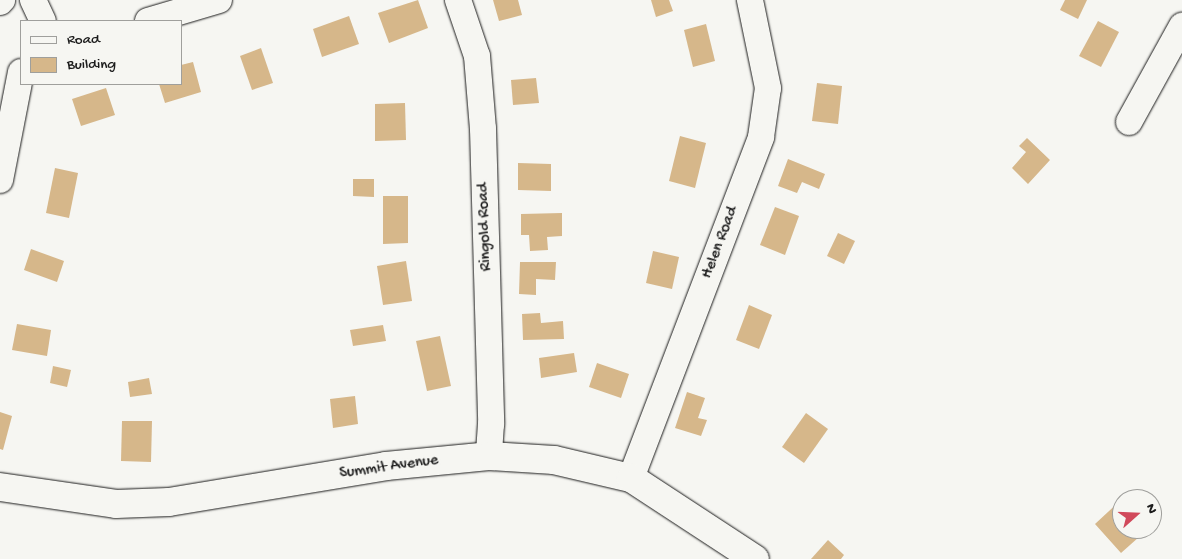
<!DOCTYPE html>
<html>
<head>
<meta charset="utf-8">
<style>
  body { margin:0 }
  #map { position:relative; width:1182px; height:559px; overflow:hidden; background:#f6f6f2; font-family:"Gochi Hand",sans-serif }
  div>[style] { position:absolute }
  .building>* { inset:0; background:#d6b78a }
  .roads { filter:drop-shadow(0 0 1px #1c1c1c) drop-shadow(0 0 1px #1c1c1c) }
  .minor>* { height:26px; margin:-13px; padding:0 13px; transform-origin:13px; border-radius:13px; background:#f6f6f2 }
  .major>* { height:28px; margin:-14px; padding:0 14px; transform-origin:14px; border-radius:14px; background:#f6f6f2 }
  span { translate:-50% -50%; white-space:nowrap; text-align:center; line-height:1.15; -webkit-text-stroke:4px #f6f6f2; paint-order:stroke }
  .street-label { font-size:16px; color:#1c1c1c }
  .legend { position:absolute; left:20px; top:20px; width:162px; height:65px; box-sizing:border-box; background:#f6f6f2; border:1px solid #9f9f9c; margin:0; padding:6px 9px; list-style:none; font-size:15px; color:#1c1c1c }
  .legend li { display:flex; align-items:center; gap:10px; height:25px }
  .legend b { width:25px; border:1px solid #9f9f9c }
  .north { position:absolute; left:1112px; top:489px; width:50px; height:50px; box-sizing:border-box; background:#f6f6f2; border:1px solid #9f9f9c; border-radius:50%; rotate:70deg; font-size:14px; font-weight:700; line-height:20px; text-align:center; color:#1c1c1c }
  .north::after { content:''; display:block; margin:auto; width:18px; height:22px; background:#d1495b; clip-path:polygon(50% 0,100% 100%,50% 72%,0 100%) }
</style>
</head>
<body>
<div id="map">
  <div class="building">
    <div style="clip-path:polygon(418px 0,428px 28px,389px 43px,378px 13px)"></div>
    <div style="clip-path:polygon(493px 0,518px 0,522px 15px,499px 21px)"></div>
    <div style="clip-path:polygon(651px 0,669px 0,673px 11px,656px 17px)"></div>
    <div style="clip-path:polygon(1065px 0,1087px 0,1078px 19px,1060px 10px)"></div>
    <div style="clip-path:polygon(349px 16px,359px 44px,322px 57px,313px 29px)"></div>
    <div style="clip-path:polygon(1098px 21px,1119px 32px,1101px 67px,1079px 56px)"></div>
    <div style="clip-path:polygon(706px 24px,715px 61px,693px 67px,684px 30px)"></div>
    <div style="clip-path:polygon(261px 48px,273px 83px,252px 90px,240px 56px)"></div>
    <div style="clip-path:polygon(193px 62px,201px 92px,165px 103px,159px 84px,181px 84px,181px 65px)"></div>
    <div style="clip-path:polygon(536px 78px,539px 103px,513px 105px,511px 80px)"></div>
    <div style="clip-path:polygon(817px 83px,842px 86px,838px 124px,812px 121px)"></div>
    <div style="clip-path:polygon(106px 88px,115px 115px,81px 126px,72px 99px)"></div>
    <div style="clip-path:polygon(405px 103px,406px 140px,375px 141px,375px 104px)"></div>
    <div style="clip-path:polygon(680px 136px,706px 143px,695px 188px,669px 181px)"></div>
    <div style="clip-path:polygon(1027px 138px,1050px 160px,1028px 184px,1012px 168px,1026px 152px,1019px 146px)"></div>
    <div style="clip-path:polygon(788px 159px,825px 174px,819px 189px,802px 182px,797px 193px,778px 186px)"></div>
    <div style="clip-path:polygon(518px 163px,551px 164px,551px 191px,518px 190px)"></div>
    <div style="clip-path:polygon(55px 168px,78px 173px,69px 218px,46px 213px)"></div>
    <div style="clip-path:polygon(353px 179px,374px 179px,374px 197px,353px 196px)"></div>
    <div style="clip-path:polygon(383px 196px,408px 196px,408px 243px,383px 244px)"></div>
    <div style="clip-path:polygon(775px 207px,799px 216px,785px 255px,760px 245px)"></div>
    <div style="clip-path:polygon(562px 213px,562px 236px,547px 237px,548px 250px,530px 251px,529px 235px,521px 235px,521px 214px)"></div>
    <div style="clip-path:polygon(838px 233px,855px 241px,844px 264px,827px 256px)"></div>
    <div style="clip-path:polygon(31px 249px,64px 261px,57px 282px,24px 270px)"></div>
    <div style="clip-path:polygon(653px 251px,679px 257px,672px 289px,646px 283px)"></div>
    <div style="clip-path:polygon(406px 261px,412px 301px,383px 305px,377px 266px)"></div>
    <div style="clip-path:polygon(520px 262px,556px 262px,555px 280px,536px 279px,536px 295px,519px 294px)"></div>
    <div style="clip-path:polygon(749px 305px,772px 315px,759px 349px,736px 340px)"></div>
    <div style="clip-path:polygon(540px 313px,541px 323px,563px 321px,564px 339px,523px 340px,522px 314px)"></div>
    <div style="clip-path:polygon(17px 324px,51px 330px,47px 356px,12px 350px)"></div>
    <div style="clip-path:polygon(383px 325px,386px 341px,353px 346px,350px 330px)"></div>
    <div style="clip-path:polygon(440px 336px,451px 386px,427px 391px,416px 341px)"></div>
    <div style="clip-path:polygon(574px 353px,577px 372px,541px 378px,539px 358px)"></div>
    <div style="clip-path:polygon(597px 363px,629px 374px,621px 398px,589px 387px)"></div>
    <div style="clip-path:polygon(53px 366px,71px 370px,67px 387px,50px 383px)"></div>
    <div style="clip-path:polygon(149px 378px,152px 394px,130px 397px,128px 382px)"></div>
    <div style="clip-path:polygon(687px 392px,705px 398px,698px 418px,707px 420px,701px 436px,675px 428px)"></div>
    <div style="clip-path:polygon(355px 396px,358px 424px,333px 428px,330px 399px)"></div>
    <div style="clip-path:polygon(0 412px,12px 416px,3px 450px,0 449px)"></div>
    <div style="clip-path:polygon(806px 413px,828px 429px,804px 463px,782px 447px)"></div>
    <div style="clip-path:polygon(122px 421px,152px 421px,151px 462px,121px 461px)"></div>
    <div style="clip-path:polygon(1122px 499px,1122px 529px,1148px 529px,1121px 553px,1095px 524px)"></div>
    <div style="clip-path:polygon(828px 540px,844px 555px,841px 559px,811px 559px)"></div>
  </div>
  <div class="roads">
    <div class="minor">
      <div style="left:33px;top:0;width:23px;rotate:65deg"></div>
      <div style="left:458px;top:0;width:59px;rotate:71.3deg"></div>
      <div style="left:477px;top:56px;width:73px;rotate:85.3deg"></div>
      <div style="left:483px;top:129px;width:295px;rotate:88.4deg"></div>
      <div style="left:491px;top:424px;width:32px;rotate:94deg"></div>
      <div style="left:0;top:2px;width:3px;rotate:-45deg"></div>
      <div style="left:148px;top:21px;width:74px;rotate:-16.5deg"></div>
      <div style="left:1129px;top:122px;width:110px;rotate:-61.1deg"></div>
      <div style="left:0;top:180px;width:110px;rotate:-79deg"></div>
      <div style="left:631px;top:478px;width:365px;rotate:-69.1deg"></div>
      <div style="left:761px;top:137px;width:49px;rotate:-81.9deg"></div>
      <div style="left:768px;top:88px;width:90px;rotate:-101.6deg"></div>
    </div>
    <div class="major">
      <div style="left:0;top:487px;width:117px;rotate:8.3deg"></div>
      <div style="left:116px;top:504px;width:53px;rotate:-2.2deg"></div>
      <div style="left:169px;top:502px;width:220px;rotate:-9.4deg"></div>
      <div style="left:386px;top:466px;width:103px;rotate:-5.5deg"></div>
      <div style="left:489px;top:456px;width:65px;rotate:3.5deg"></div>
      <div style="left:554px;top:460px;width:79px;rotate:13.2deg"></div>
      <div style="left:631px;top:478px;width:148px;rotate:33.2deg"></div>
    </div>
  </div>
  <div class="street-label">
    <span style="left:486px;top:227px;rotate:-92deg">Ringold Road</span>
    <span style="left:721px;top:243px;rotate:-69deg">Helen Road</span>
    <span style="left:389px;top:468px;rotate:-8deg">Summit Avenue</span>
  </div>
  <ul class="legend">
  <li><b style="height:6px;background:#f6f6f2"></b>Road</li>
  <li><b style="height:14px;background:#d6b78a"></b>Building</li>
  </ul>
  <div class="north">N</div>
</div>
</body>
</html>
